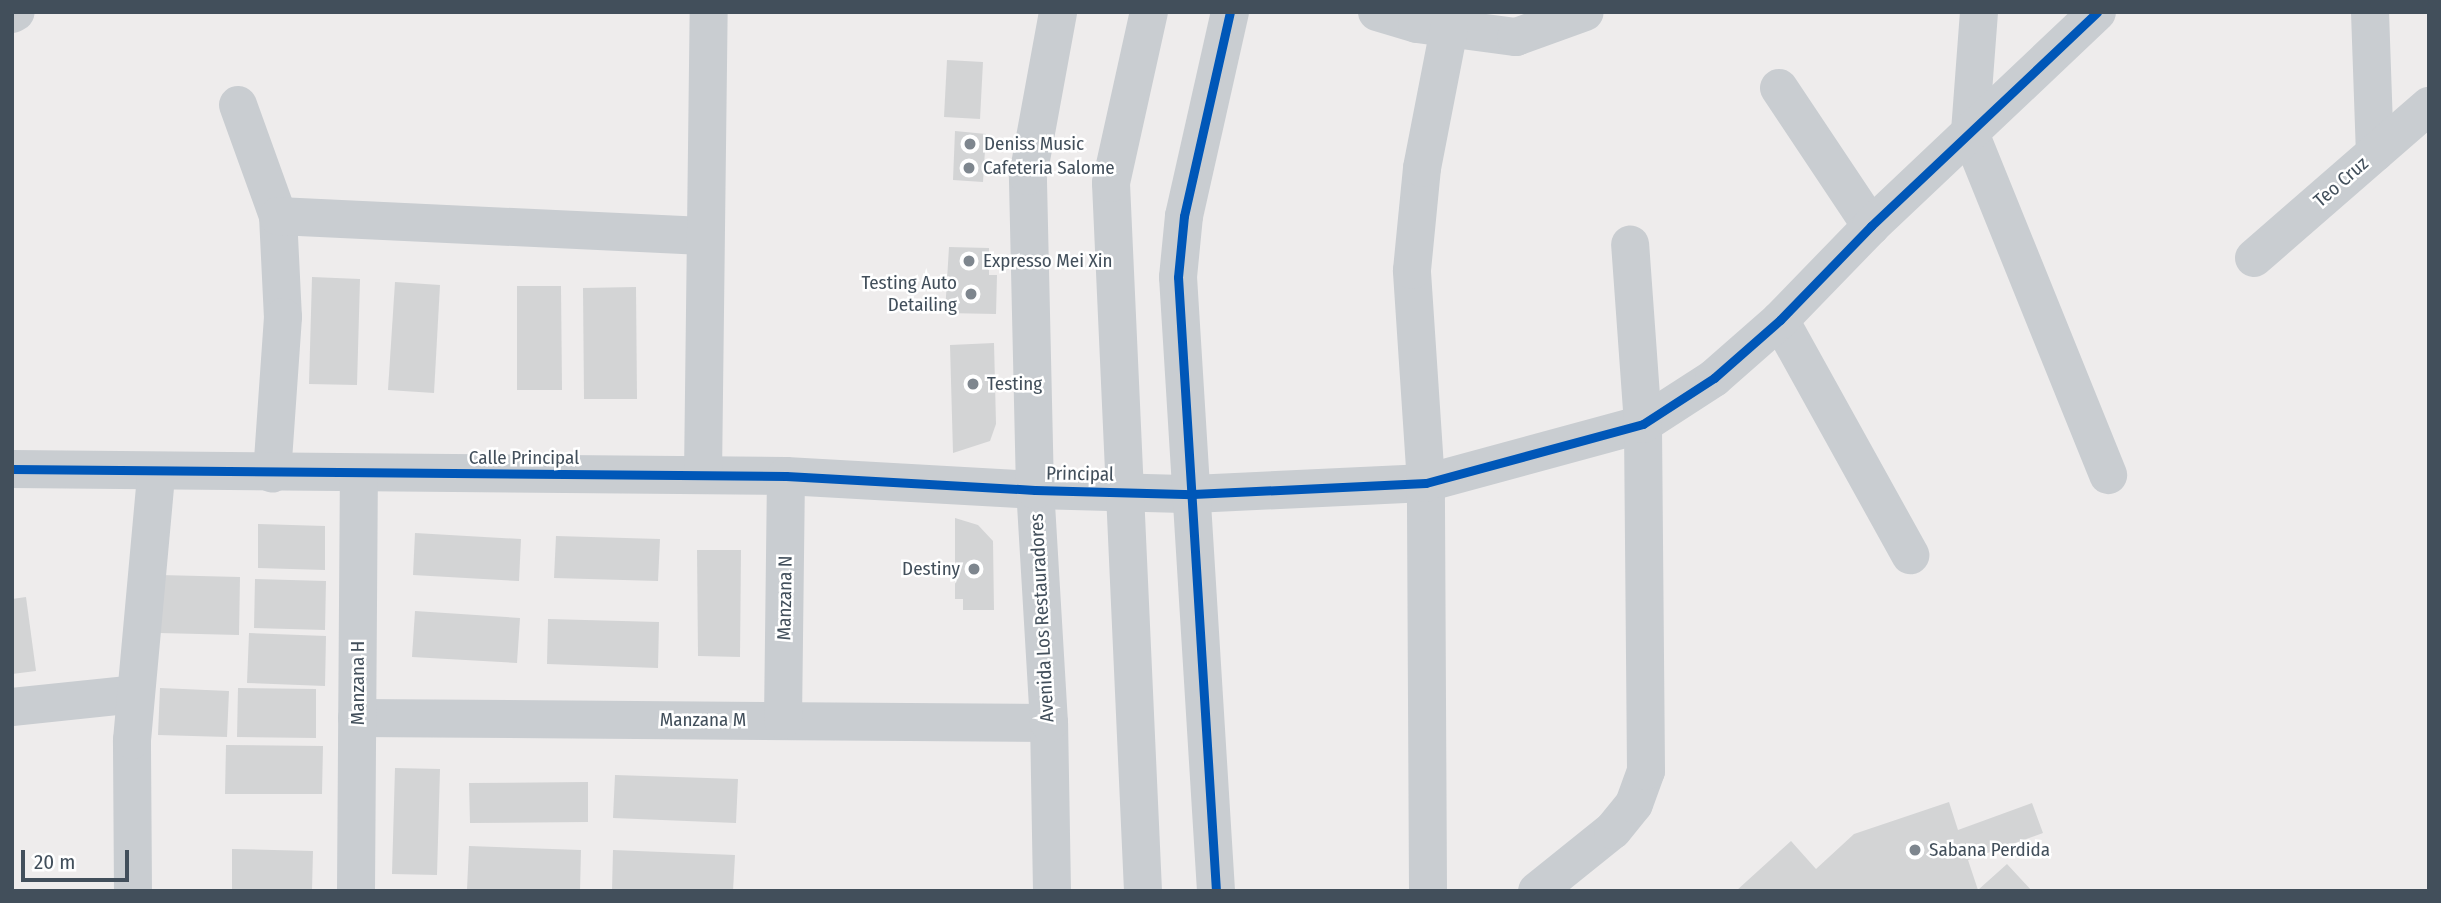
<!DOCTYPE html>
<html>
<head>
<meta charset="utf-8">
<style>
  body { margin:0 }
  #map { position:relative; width:2441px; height:903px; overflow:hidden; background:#eeecec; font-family:"Fira Sans Condensed",sans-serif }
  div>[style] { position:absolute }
  .building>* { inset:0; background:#d3d4d5 }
  .minor>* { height:38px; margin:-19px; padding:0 19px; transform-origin:19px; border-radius:19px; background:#c9cdd1 }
  .cycleway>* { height:9px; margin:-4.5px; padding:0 4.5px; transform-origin:4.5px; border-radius:4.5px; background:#0057b8 }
  .dots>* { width:19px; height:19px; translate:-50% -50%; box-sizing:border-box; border:4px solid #fff; border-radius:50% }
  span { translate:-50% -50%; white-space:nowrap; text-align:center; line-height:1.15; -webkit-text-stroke:5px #fff; paint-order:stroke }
  .poi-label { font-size:19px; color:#424f5b }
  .left { translate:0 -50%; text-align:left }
  .right { translate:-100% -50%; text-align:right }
  .street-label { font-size:19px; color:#424f5b }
  .frame { position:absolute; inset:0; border:14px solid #424f5b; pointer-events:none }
  .scale { position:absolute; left:21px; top:850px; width:108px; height:32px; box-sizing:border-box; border:4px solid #424f5b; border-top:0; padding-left:9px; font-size:21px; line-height:24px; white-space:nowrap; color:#424f5b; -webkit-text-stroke:5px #fff; paint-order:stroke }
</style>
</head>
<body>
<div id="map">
  <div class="building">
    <div style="clip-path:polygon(947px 60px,983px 62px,980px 119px,944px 117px)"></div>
    <div style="clip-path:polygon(955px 131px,986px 134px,983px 182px,953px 180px)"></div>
    <div style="clip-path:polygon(949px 247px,989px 248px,989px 275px,997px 275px,996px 314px,945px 313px)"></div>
    <div style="clip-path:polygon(312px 277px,360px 279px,357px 385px,309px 384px)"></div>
    <div style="clip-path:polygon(395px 282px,440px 285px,434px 393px,388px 390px)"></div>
    <div style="clip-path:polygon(517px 286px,561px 286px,562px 390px,517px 390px)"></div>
    <div style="clip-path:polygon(636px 287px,637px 399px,584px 399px,583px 288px)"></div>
    <div style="clip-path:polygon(994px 343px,996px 424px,990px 441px,953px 453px,950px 345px)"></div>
    <div style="clip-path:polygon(955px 518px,978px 525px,993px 541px,994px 610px,963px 610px,963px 599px,955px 599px)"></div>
    <div style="clip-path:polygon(258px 524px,325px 526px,325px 570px,258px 568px)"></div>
    <div style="clip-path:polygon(415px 533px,521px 539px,519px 581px,413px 575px)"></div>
    <div style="clip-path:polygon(556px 536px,660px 539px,658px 581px,554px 578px)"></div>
    <div style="clip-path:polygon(697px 550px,741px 550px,740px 657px,698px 656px)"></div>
    <div style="clip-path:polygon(160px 575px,240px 577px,239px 635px,159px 633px)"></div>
    <div style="clip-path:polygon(255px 579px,326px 581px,325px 630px,254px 628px)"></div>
    <div style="clip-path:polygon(26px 597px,36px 671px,12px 674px,12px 599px)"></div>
    <div style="clip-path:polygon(415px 611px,520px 618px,517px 663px,412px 657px)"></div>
    <div style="clip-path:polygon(548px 619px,659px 622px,658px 668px,547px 664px)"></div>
    <div style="clip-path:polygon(249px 633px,326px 636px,325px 686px,247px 683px)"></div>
    <div style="clip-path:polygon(160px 688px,229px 691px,227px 737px,158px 735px)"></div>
    <div style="clip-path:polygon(238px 688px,316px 689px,316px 738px,237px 737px)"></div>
    <div style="clip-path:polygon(226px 745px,323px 746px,322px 794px,225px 794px)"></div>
    <div style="clip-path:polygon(395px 768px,440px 769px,437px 875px,392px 874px)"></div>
    <div style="clip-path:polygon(615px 775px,738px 779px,736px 823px,613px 818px)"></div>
    <div style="clip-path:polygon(588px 782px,588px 822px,470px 823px,469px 783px)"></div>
    <div style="clip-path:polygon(1949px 802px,1958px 830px,2032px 803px,2043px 833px,1968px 860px,1978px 890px,2007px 864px,2032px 891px,1736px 891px,1791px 841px,1816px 869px,1854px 834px)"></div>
    <div style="clip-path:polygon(469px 846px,581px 850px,580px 891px,467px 890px)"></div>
    <div style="clip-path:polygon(232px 849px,313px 851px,312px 891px,232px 891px)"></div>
    <div style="clip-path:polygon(613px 850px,735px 855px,733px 891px,612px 891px)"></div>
  </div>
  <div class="minor">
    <div style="left:1377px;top:12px;width:42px;rotate:16.7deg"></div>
    <div style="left:1417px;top:24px;width:100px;rotate:7.5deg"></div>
    <div style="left:1516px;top:37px;width:73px;rotate:-19.9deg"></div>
    <div style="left:1979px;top:12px;width:121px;rotate:94.3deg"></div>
    <div style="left:1970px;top:133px;width:369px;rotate:68deg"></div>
    <div style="left:2370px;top:12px;width:141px;rotate:88deg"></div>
    <div style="left:12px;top:14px;width:4px;rotate:-27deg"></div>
    <div style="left:1779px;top:88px;width:166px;rotate:56.3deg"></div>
    <div style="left:238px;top:105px;width:118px;rotate:70.2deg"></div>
    <div style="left:278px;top:216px;width:101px;rotate:87.2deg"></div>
    <div style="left:283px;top:317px;width:157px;rotate:94deg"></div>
    <div style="left:278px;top:216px;width:426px;rotate:2.7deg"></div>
    <div style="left:2254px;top:258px;width:232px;rotate:-41deg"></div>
    <div style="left:1780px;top:320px;width:269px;rotate:61deg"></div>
    <div style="left:12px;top:469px;width:774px;rotate:0.52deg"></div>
    <div style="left:786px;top:476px;width:249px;rotate:3.2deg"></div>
    <div style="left:1035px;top:490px;width:158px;rotate:1.5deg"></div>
    <div style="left:1193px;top:494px;width:233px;rotate:-2.7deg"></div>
    <div style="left:1426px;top:483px;width:225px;rotate:-15.2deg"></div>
    <div style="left:1643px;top:424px;width:85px;rotate:-32.9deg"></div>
    <div style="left:1714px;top:378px;width:88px;rotate:-41.3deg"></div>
    <div style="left:1780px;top:320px;width:131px;rotate:-45.9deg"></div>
    <div style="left:1871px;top:226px;width:311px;rotate:-43.4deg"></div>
    <div style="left:703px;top:475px;width:463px;rotate:-89.3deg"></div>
    <div style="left:12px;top:707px;width:124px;rotate:-6deg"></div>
    <div style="left:357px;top:718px;width:692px;rotate:0.41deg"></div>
    <div style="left:783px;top:720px;width:244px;rotate:-89.3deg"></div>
    <div style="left:133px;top:891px;width:151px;rotate:-90.4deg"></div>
    <div style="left:132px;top:740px;width:267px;rotate:-84.8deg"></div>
    <div style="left:356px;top:891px;width:416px;rotate:-89.6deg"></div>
    <div style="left:1052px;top:891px;width:168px;rotate:-91deg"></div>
    <div style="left:1049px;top:723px;width:233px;rotate:-93.4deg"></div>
    <div style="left:1035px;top:490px;width:314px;rotate:-91.3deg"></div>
    <div style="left:1028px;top:176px;width:167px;rotate:-79.6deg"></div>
    <div style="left:1143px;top:891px;width:709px;rotate:-92.59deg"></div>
    <div style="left:1111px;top:183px;width:175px;rotate:-77.5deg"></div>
    <div style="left:1216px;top:891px;width:615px;rotate:-93.54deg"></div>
    <div style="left:1178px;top:277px;width:61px;rotate:-84.4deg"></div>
    <div style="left:1184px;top:216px;width:209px;rotate:-77.3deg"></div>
    <div style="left:1428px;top:891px;width:408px;rotate:-90.3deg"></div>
    <div style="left:1426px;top:483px;width:213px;rotate:-93.8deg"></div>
    <div style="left:1412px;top:270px;width:102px;rotate:-84.4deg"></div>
    <div style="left:1422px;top:168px;width:142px;rotate:-79deg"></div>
    <div style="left:1537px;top:891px;width:97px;rotate:-38.8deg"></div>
    <div style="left:1613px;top:830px;width:33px;rotate:-51deg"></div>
    <div style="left:1634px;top:804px;width:35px;rotate:-70deg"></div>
    <div style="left:1646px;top:771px;width:347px;rotate:-90.5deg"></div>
    <div style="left:1643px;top:424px;width:180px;rotate:-94.1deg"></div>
  </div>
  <div class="cycleway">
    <div style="left:12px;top:469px;width:774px;rotate:0.52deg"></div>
    <div style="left:786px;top:476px;width:249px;rotate:3.2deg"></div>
    <div style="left:1035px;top:490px;width:158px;rotate:1.5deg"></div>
    <div style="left:1193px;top:494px;width:233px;rotate:-2.7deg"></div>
    <div style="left:1426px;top:483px;width:225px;rotate:-15.2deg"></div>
    <div style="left:1643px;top:424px;width:85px;rotate:-32.9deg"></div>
    <div style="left:1714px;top:378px;width:88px;rotate:-41.3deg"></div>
    <div style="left:1780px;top:320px;width:131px;rotate:-45.9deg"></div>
    <div style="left:1871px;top:226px;width:311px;rotate:-43.4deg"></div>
    <div style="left:1216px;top:891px;width:615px;rotate:-93.54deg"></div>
    <div style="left:1178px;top:277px;width:61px;rotate:-84.4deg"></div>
    <div style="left:1184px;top:216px;width:209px;rotate:-77.3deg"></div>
  </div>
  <div class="dots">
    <div style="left:970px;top:144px;background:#7e868e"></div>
    <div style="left:969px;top:168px;background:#7e868e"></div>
    <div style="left:969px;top:261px;background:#7e868e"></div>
    <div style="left:971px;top:294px;background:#7e868e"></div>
    <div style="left:973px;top:384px;background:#7e868e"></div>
    <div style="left:974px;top:569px;background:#7e868e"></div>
    <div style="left:1915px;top:850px;background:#7e868e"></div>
  </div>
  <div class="poi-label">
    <span class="left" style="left:984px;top:144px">Deniss Music</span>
    <span class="left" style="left:983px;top:168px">Cafeteria Salome</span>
    <span class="left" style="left:983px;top:261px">Expresso Mei Xin</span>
    <span class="right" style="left:957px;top:294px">Testing Auto<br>Detailing</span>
    <span class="left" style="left:987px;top:384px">Testing</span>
    <span class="right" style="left:960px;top:569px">Destiny</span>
    <span class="left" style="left:1929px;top:850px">Sabana Perdida</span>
  </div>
  <div class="street-label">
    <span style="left:2341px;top:182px;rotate:-41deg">Teo Cruz</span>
    <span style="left:524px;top:458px">Calle Principal</span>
    <span style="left:1080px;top:474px;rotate:1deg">Principal</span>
    <span style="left:785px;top:598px;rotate:-89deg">Manzana N</span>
    <span style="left:1042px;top:618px;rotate:-93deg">Avenida Los Restauradores</span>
    <span style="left:358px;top:683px;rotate:-90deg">Manzana H</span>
    <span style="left:703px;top:720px">Manzana M</span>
  </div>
  <div class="frame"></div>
  <div class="scale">20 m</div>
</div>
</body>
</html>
